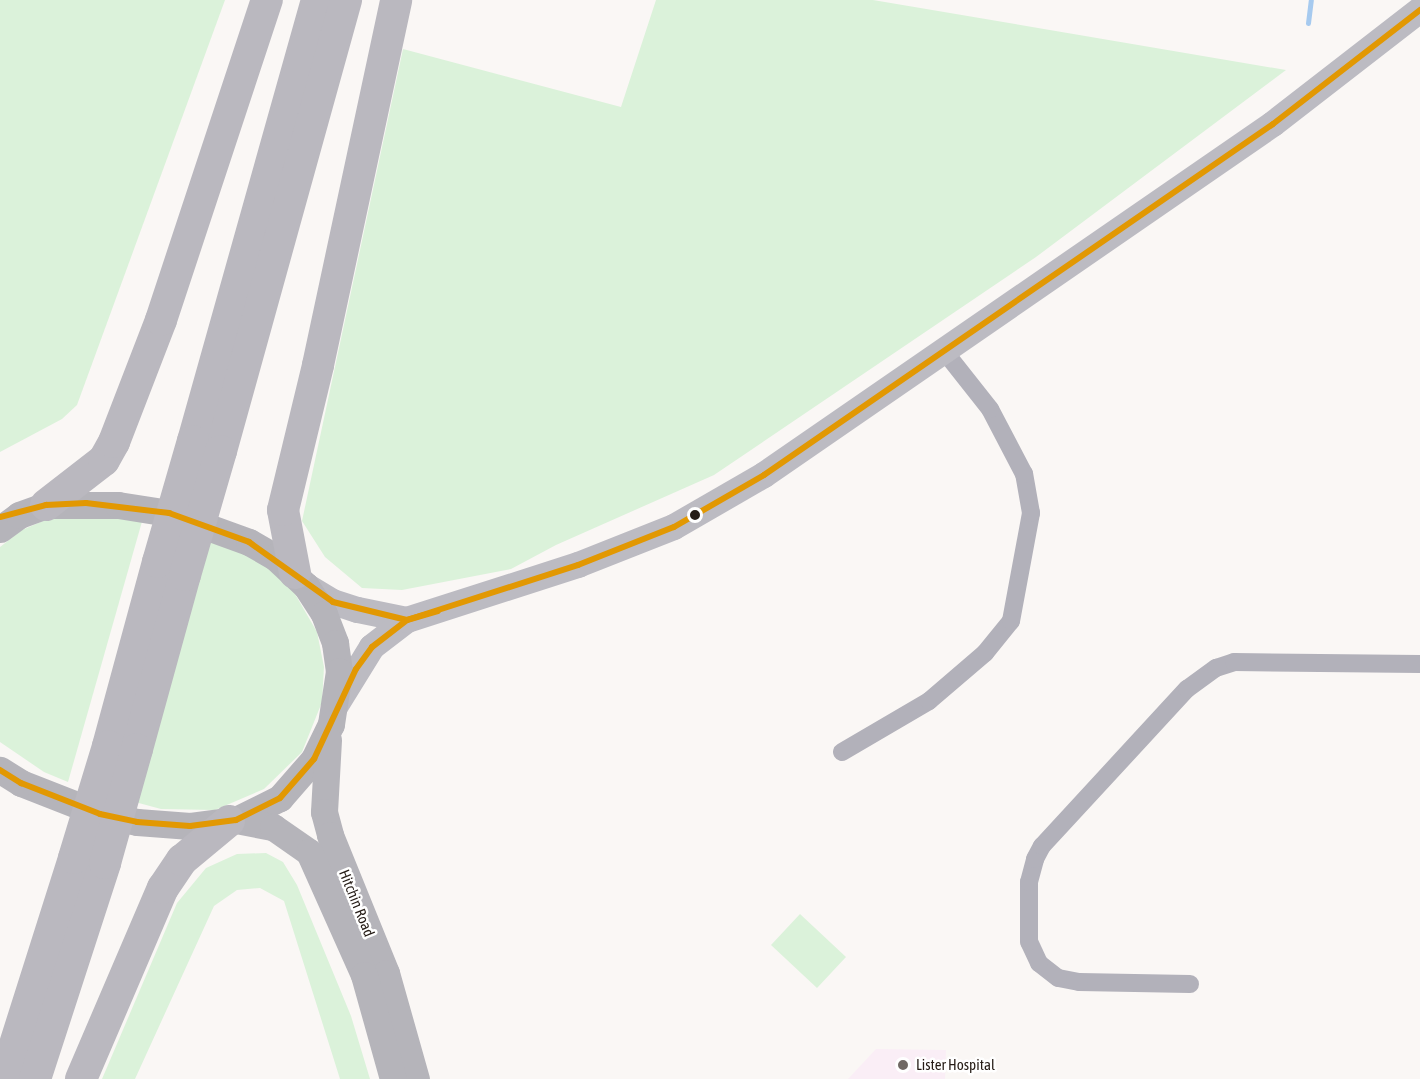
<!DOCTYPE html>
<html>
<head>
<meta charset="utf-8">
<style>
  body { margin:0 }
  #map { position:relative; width:1420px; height:1079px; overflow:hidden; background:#faf7f5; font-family:"Asap Condensed",sans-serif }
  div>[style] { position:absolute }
  .medical>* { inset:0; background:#faeef6 }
  .green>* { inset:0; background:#dbf2da }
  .stream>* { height:5px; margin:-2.5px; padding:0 2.5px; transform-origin:2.5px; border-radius:2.5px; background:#a6caef }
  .minor>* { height:18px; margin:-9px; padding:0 9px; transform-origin:9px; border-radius:9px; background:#b2b1ba }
  .secondary>* { height:26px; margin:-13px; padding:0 13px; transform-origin:13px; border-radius:13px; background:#bcbbc2 }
  .primary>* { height:27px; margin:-13.5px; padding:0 13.5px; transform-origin:13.5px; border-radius:13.5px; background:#b5b4ba }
  .motorway>* { height:32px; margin:-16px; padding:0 16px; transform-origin:16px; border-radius:16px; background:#bab8bf }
  .motorway-bridge>* { height:32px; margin:-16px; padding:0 16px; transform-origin:16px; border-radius:16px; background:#bab8bf }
  .bus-1>* { height:6px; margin:-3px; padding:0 3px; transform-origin:3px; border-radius:3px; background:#e29802 }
  .dots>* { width:16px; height:16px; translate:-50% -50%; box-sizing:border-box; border:3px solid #fff; border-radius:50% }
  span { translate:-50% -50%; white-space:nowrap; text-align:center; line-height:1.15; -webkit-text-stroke:5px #fff; paint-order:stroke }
  .street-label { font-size:15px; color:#251c16 }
  .poi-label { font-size:15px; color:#251c16 }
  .left { translate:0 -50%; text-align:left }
</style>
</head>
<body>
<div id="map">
  <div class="medical">
    <div style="clip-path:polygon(876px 1049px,946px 1050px,945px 1079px,848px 1079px)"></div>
  </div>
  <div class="green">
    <div style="clip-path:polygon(0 0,225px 0,77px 405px,62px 419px,0 452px)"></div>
    <div style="clip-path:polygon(656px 0,873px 0,1286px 70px,1036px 257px,714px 475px,556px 545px,511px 569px,402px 590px,362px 588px,325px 557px,302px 521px,403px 49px,621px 107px)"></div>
    <div style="clip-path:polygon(57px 515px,143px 518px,68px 782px,44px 772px,0 742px,0 547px,22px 530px)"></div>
    <div style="clip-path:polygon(210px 537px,264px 564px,291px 587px,317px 632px,324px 667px,322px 702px,302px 752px,264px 789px,215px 810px,161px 809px,135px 802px)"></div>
    <div style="clip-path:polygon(266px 853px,283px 862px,297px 885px,351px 1016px,370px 1079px,340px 1079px,284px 901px,260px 888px,237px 890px,214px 906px,135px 1079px,102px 1079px,177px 903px,206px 868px,237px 854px)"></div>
    <div style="clip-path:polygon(800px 914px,846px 957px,817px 988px,771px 945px)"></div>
  </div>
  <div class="stream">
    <div style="left:1308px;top:23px;width:23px;rotate:-83deg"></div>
  </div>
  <div class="minor">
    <div style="left:842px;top:752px;width:101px;rotate:-30.4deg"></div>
    <div style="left:929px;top:701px;width:74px;rotate:-40.6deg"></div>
    <div style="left:985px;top:653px;width:41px;rotate:-50.9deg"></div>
    <div style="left:1011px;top:621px;width:110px;rotate:-79.5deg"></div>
    <div style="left:1031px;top:513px;width:40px;rotate:-100deg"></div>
    <div style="left:1024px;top:474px;width:73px;rotate:-117.6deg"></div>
    <div style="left:990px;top:409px;width:73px;rotate:-128.3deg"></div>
    <div style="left:1190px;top:984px;width:111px;rotate:-179deg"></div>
    <div style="left:1079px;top:982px;width:21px;rotate:-169deg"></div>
    <div style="left:1058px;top:978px;width:24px;rotate:-142deg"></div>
    <div style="left:1039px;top:963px;width:23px;rotate:-115deg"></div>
    <div style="left:1029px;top:942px;width:60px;rotate:-90deg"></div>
    <div style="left:1029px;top:882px;width:24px;rotate:-75deg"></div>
    <div style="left:1035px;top:859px;width:15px;rotate:-62deg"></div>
    <div style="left:1042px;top:846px;width:214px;rotate:-47.3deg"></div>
    <div style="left:1187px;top:689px;width:36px;rotate:-36deg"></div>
    <div style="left:1216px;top:668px;width:19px;rotate:-18deg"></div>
    <div style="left:1234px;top:662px;width:186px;rotate:0.6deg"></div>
  </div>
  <div class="secondary">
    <div style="left:306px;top:586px;width:31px;rotate:31deg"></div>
    <div style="left:333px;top:602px;width:26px;rotate:18deg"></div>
    <div style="left:358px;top:610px;width:50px;rotate:11.5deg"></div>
    <div style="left:335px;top:707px;width:70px;rotate:-58.3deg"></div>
    <div style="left:372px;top:647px;width:44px;rotate:-37.6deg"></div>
    <div style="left:407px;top:620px;width:180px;rotate:-17.8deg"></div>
    <div style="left:578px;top:565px;width:103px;rotate:-21.6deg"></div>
    <div style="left:674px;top:527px;width:104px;rotate:-30deg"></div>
    <div style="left:764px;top:475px;width:618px;rotate:-34.59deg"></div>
    <div style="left:1273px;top:124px;width:186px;rotate:-37.8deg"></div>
  </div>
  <div class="primary">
    <div style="left:0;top:529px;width:24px;rotate:-36deg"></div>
    <div style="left:19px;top:515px;width:29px;rotate:-20deg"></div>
    <div style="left:46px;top:505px;width:72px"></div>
    <div style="left:118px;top:505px;width:52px;rotate:8.9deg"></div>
    <div style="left:169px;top:513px;width:85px;rotate:19.9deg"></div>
    <div style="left:249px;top:542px;width:30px;rotate:30deg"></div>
    <div style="left:275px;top:557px;width:42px;rotate:43.1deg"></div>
    <div style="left:306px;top:586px;width:33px;rotate:57deg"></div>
    <div style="left:324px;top:614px;width:31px;rotate:69deg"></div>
    <div style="left:335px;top:643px;width:28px;rotate:82deg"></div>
    <div style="left:339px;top:671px;width:54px;rotate:98.6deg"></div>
    <div style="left:331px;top:724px;width:39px;rotate:116deg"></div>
    <div style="left:314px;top:759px;width:52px;rotate:131.1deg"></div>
    <div style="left:280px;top:798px;width:49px;rotate:153.4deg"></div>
    <div style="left:236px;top:820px;width:46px;rotate:172.6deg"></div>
    <div style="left:190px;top:826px;width:53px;rotate:-175.7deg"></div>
    <div style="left:137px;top:822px;width:38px;rotate:-168deg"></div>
    <div style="left:100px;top:814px;width:85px;rotate:-158.6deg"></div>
    <div style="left:21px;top:783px;width:25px;rotate:-148deg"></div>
    <div style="left:328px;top:740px;width:72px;rotate:93.2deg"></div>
    <div style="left:324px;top:812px;width:24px;rotate:75deg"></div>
    <div style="left:330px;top:835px;width:149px;rotate:67.9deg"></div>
    <div style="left:386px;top:973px;width:110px;rotate:74.2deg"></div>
    <div style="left:236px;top:820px;width:38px;rotate:11deg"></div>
    <div style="left:273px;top:827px;width:44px;rotate:34.8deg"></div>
    <div style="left:309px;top:852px;width:135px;rotate:65.9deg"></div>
    <div style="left:364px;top:975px;width:108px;rotate:74.4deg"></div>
  </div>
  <div class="motorway">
    <div style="left:193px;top:441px;width:458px;rotate:-74.3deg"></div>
    <div style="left:221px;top:451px;width:468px;rotate:-74.5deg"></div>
    <div style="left:46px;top:505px;width:73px;rotate:-37.8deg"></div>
    <div style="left:104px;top:460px;width:21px;rotate:-61deg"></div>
    <div style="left:114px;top:442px;width:131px;rotate:-68.9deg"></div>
    <div style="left:161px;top:320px;width:337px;rotate:-71.7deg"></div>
    <div style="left:295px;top:573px;width:64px;rotate:-100.8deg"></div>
    <div style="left:283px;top:510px;width:149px;rotate:-76.4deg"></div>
    <div style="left:318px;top:365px;width:373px;rotate:-77.9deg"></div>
    <div style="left:108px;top:746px;width:191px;rotate:-74.8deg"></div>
    <div style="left:137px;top:749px;width:180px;rotate:-74.6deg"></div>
    <div style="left:4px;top:1079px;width:232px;rotate:-72.4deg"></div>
    <div style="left:35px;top:1079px;width:227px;rotate:-72deg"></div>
    <div style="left:81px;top:1079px;width:208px;rotate:-66.8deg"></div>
    <div style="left:163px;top:888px;width:34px;rotate:-56deg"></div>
    <div style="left:182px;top:860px;width:61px;rotate:-39.7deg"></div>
  </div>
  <div class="motorway-bridge">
    <div style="left:158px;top:562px;width:126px;rotate:-73.9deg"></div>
    <div style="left:185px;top:575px;width:129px;rotate:-73.8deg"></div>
    <div style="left:74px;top:858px;width:117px;rotate:-73.1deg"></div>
    <div style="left:105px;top:863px;width:118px;rotate:-74.3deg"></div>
  </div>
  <div class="bus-1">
    <div style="left:0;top:517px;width:48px;rotate:-14.6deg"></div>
    <div style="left:46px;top:505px;width:40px;rotate:-2.9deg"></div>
    <div style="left:86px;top:503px;width:84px;rotate:6.9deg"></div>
    <div style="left:169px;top:513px;width:85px;rotate:19.9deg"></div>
    <div style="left:249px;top:542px;width:103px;rotate:35.5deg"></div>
    <div style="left:333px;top:602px;width:76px;rotate:13.7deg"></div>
    <div style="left:407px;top:620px;width:32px;rotate:-16deg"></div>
    <div style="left:0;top:770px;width:25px;rotate:32deg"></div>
    <div style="left:21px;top:783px;width:85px;rotate:21.4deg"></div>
    <div style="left:100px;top:814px;width:38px;rotate:12deg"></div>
    <div style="left:137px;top:822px;width:53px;rotate:4.3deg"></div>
    <div style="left:190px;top:826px;width:46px;rotate:-7.4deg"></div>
    <div style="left:236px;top:820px;width:49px;rotate:-26.6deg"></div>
    <div style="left:280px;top:798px;width:52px;rotate:-48.9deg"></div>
    <div style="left:314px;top:759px;width:99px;rotate:-65deg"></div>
    <div style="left:356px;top:669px;width:27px;rotate:-54deg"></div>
    <div style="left:372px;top:647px;width:44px;rotate:-37.6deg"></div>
    <div style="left:407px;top:620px;width:180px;rotate:-17.8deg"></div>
    <div style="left:578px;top:565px;width:103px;rotate:-21.6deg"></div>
    <div style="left:674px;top:527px;width:104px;rotate:-30deg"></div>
    <div style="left:764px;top:475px;width:618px;rotate:-34.59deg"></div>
    <div style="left:1273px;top:124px;width:186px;rotate:-37.8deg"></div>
  </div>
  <div class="dots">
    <div style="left:695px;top:515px;background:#251c16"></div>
    <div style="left:903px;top:1065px;background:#706964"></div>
  </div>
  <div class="street-label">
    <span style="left:357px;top:903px;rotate:68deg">Hitchin Road</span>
  </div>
  <div class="poi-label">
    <span class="left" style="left:916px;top:1065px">Lister Hospital</span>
  </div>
</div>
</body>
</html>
